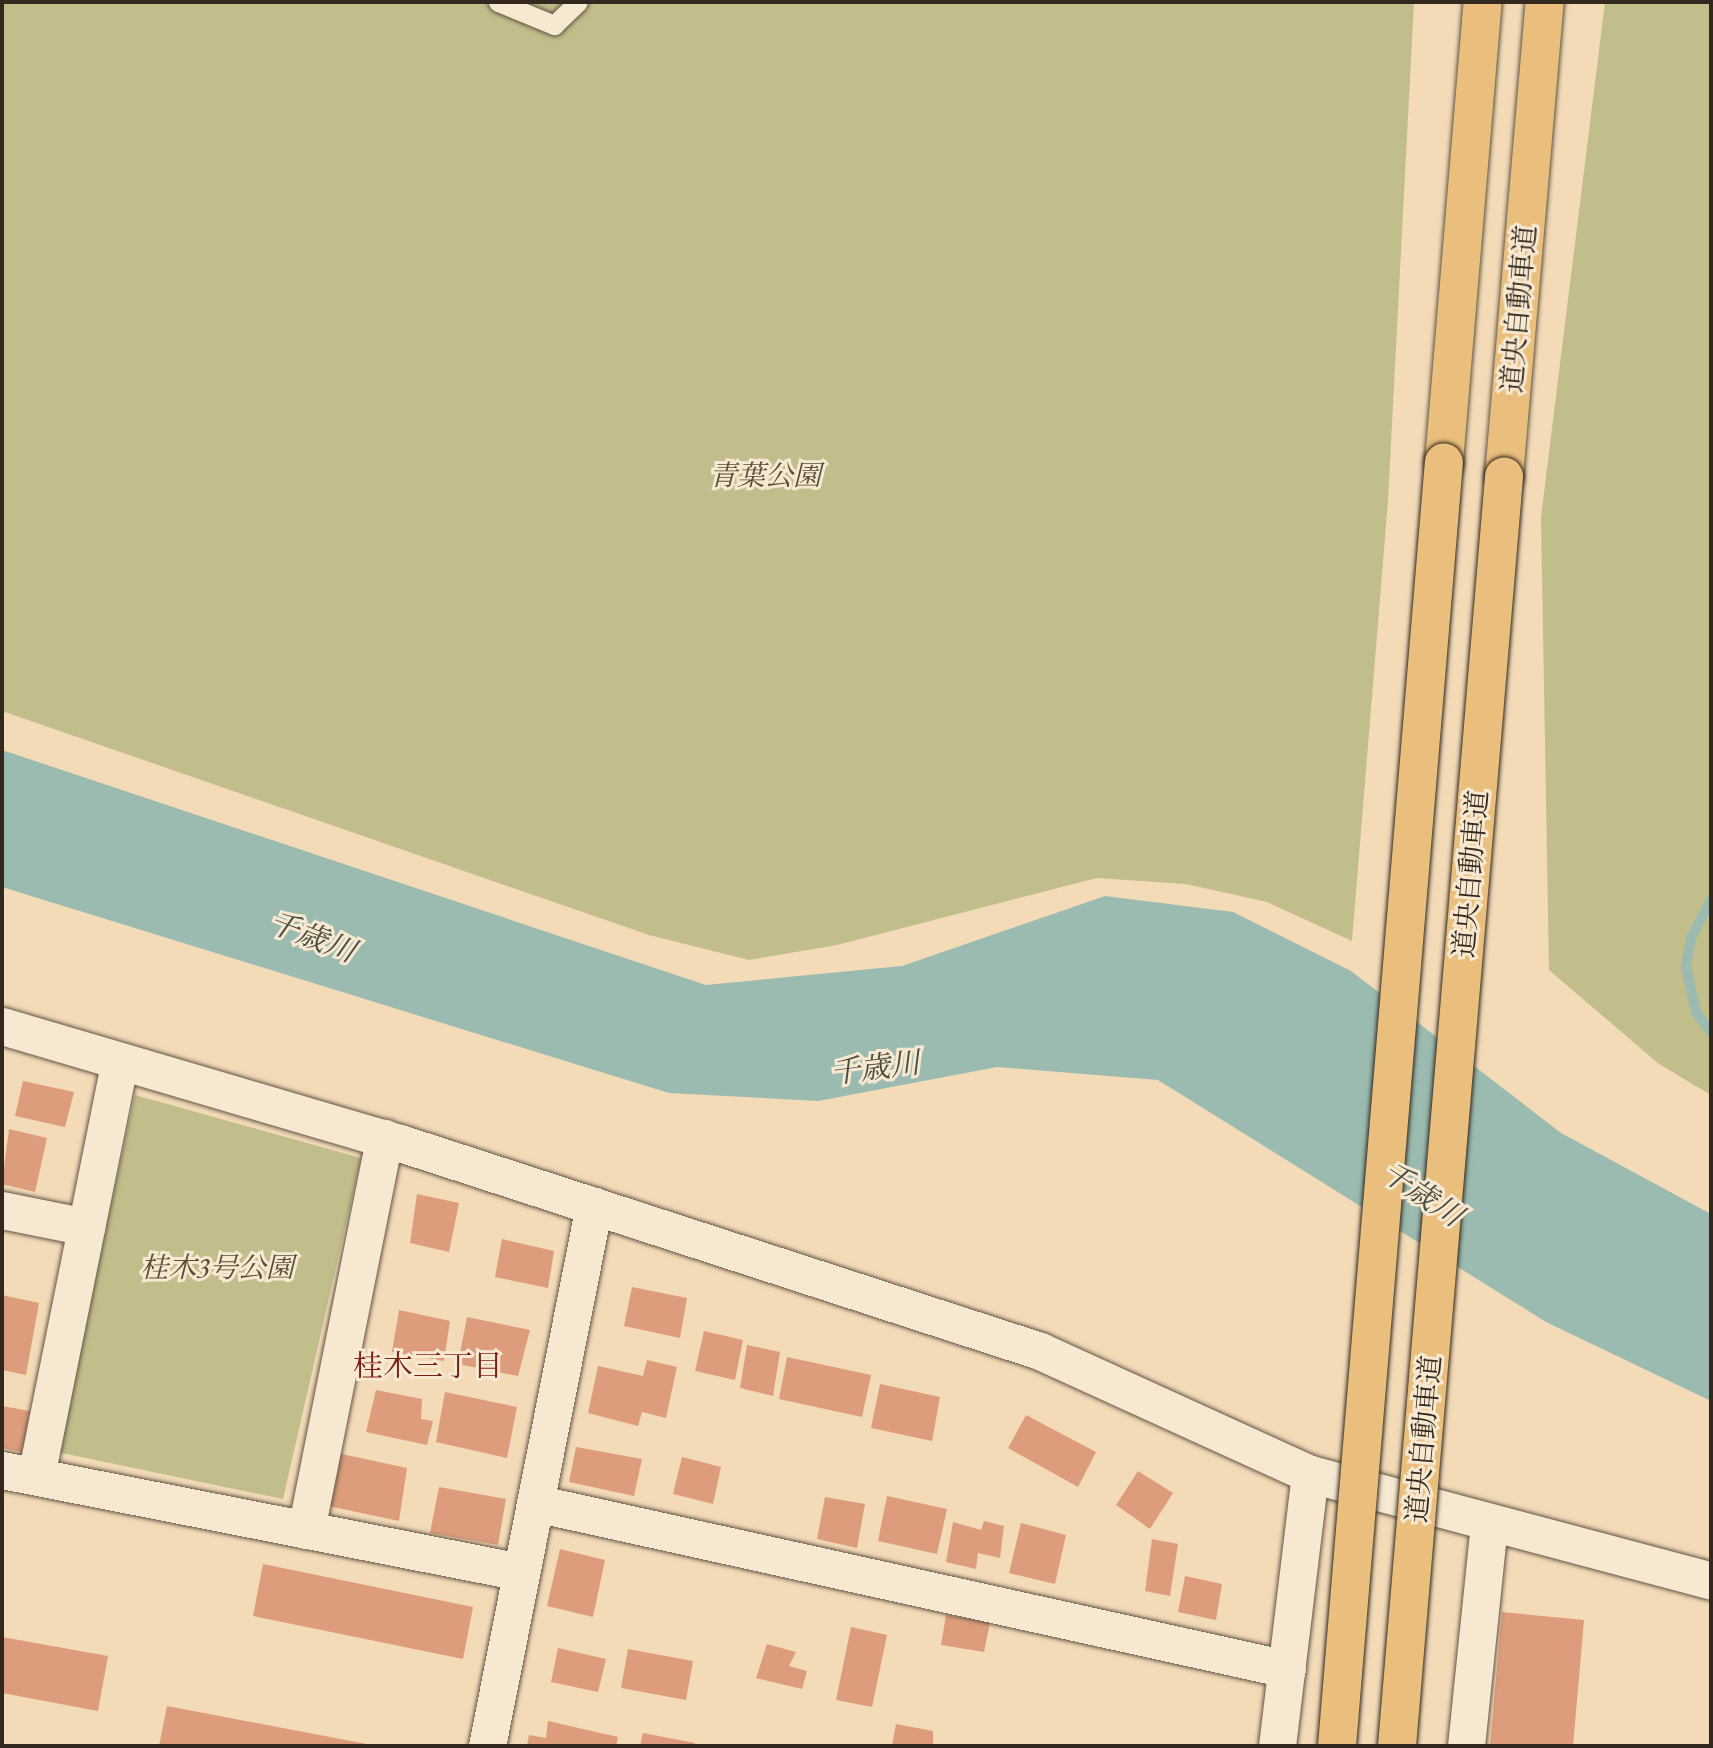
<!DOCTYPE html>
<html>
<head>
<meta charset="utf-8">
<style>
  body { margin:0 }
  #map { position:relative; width:1713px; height:1748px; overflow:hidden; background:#f3dbb8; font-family:"EB Garamond","Noto Serif JP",serif }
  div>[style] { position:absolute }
  .green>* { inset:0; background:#c1be8b }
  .water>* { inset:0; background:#9bbbb0 }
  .stream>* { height:10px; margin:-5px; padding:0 5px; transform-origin:5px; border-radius:5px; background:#9bbbb0 }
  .building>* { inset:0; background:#dd9d7c }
  .roads { filter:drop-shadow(0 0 2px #625544) drop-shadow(0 0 2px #625544) }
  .lane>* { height:19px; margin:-9.5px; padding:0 9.5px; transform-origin:9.5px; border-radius:9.5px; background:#f7e8d1 }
  .street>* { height:37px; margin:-18.5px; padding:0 18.5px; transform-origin:18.5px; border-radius:18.5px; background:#f7e8d1 }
  .highway>* { height:38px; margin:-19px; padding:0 19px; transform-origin:19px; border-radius:19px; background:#eabe7c }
  .bridges { filter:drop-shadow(0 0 2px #32281d) drop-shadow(0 0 2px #32281d) }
  .highway-bridge>* { height:38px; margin:-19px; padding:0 19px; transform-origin:19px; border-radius:19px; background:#eabe7c }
  span { translate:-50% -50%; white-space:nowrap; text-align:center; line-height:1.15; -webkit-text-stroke:6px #f7e8d1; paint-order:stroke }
  .street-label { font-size:28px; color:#32281d }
  .park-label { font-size:28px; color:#564e38; font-style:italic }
  .water-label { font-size:30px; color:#4c4d42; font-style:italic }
  .neighbourhood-label { font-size:30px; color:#7a1f14 }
  .frame { position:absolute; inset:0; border:4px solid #32281d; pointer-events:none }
</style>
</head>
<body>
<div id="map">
  <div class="green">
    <div style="clip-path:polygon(2px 2px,1414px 2px,1388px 501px,1352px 941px,1267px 902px,1186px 884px,1097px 878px,837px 945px,749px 960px,649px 935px,2px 711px)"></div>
    <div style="clip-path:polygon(1605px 2px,1711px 2px,1711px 1095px,1659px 1064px,1549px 970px,1541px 517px)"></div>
    <div style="clip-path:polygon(135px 1095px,361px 1158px,283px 1499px,57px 1452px)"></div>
  </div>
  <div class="water">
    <div style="clip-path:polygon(2px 750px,706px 985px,902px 966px,1105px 896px,1233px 912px,1351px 971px,1561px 1133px,1711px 1214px,1711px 1401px,1546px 1322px,1158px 1080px,997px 1067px,818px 1101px,669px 1093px,2px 887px)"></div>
  </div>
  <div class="stream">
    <div style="left:1711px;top:900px;width:43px;rotate:117.8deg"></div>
    <div style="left:1691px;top:938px;width:29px;rotate:100deg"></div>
    <div style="left:1686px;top:967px;width:46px;rotate:77.5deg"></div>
    <div style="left:1696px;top:1012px;width:25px;rotate:53deg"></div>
  </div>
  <div class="building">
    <div style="clip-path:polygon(23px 1081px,74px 1092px,65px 1127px,15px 1116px)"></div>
    <div style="clip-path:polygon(9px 1129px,47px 1138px,35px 1192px,2px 1184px)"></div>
    <div style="clip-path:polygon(417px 1194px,459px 1203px,449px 1252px,410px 1243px)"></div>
    <div style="clip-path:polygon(502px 1239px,554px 1251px,548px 1288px,495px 1277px)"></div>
    <div style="clip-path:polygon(632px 1287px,687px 1298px,680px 1338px,624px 1326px)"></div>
    <div style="clip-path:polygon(2px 1295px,39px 1303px,26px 1375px,2px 1370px)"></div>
    <div style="clip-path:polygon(399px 1310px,450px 1321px,444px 1361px,392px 1352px)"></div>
    <div style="clip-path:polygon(467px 1317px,530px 1330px,518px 1376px,458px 1364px)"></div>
    <div style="clip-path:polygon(704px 1331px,743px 1340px,735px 1380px,695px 1371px)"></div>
    <div style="clip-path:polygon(747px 1345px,780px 1352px,773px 1396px,740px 1388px)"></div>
    <div style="clip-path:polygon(787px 1357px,871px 1375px,862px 1417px,779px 1399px)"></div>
    <div style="clip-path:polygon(647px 1360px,677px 1367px,666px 1418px,642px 1412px,638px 1426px,588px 1413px,598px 1366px,643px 1376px)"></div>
    <div style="clip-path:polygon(880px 1384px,940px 1397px,932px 1441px,871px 1428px)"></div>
    <div style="clip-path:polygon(376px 1390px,422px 1399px,421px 1419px,433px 1421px,427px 1445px,366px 1432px)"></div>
    <div style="clip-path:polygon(445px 1392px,517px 1407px,507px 1458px,436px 1442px)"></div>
    <div style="clip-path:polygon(2px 1406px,30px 1411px,22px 1452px,2px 1448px)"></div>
    <div style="clip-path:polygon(1026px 1415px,1096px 1452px,1078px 1487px,1008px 1448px)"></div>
    <div style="clip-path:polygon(576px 1447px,642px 1459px,634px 1496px,569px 1482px)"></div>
    <div style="clip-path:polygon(337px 1453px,407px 1468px,399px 1521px,328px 1506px)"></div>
    <div style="clip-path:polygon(682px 1457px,721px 1467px,713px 1504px,673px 1494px)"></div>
    <div style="clip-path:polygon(1138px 1471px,1173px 1493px,1150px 1529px,1116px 1505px)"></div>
    <div style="clip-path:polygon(439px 1487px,506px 1499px,498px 1545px,430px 1533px)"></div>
    <div style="clip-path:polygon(887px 1496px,947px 1509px,937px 1554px,878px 1541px)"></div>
    <div style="clip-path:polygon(825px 1497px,865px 1504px,857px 1548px,817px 1539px)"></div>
    <div style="clip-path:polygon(984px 1521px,1004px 1526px,1000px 1558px,978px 1553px,976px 1569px,946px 1562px,953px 1522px,981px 1530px)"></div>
    <div style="clip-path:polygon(1021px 1523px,1066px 1535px,1055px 1584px,1009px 1573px)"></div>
    <div style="clip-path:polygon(1152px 1539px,1178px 1544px,1170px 1596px,1145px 1591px)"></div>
    <div style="clip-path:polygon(560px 1549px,605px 1560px,593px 1617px,547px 1606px)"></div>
    <div style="clip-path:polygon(263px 1564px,473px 1607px,463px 1659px,253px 1616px)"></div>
    <div style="clip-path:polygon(1185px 1576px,1222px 1584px,1216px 1620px,1178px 1612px)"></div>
    <div style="clip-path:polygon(1502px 1612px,1584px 1620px,1573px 1746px,1490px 1746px)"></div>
    <div style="clip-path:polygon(946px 1615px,990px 1622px,984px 1652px,941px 1645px)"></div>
    <div style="clip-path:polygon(851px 1627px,887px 1635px,872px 1707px,836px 1700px)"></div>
    <div style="clip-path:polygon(2px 1637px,108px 1656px,98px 1711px,2px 1693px)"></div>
    <div style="clip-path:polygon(767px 1644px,796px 1652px,789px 1666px,807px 1671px,802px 1689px,756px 1678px)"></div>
    <div style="clip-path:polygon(558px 1648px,606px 1659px,598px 1692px,551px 1682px)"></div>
    <div style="clip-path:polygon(628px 1649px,693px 1661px,686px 1700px,621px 1688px)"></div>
    <div style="clip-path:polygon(167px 1706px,372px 1745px,371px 1746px,159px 1746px)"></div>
    <div style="clip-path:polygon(548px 1721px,618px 1737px,616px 1746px,527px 1746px,529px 1735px,546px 1738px)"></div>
    <div style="clip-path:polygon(896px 1724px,933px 1731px,933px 1746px,892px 1746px)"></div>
    <div style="clip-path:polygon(643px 1733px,695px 1743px,694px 1746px,640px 1746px)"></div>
  </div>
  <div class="roads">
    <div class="lane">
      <div style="left:498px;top:2px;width:61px;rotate:22.3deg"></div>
      <div style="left:554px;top:25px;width:33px;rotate:-44deg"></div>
    </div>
    <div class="street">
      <div style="left:2px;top:1026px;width:415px;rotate:16.4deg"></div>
      <div style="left:400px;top:1143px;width:673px;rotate:18deg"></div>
      <div style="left:1040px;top:1351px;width:297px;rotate:24.5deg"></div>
      <div style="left:1310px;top:1474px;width:415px;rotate:14.9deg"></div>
      <div style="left:2px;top:1210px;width:86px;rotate:11.4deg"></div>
      <div style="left:2px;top:1470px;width:529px;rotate:11.12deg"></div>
      <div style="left:36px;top:1476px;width:423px;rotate:-78.6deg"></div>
      <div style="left:535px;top:1503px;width:770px;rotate:12.45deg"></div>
      <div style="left:306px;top:1530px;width:400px;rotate:-78.7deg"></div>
      <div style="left:487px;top:1746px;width:551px;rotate:-78.81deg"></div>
      <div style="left:1277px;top:1746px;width:274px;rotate:-83.1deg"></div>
      <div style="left:1466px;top:1746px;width:225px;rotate:-84.1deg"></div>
    </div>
    <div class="highway">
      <div style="left:1444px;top:462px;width:462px;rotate:-85.2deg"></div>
      <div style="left:1504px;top:476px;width:476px;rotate:-85.1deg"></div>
    </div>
  </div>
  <div class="bridges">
    <div class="highway-bridge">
      <div style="left:1337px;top:1746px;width:1288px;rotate:-85.24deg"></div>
      <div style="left:1397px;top:1746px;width:1274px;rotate:-85.18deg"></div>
    </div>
  </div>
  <div class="street-label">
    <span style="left:1518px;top:309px;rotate:-85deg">道央自動車道</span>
    <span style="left:1470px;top:874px;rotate:-85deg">道央自動車道</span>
    <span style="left:1423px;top:1439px;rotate:-85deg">道央自動車道</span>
  </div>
  <div class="park-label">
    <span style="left:765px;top:475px">青葉公園</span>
    <span style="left:217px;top:1267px">桂木3号公園</span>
  </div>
  <div class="water-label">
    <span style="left:312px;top:937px;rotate:21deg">千歳川</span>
    <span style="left:875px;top:1068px;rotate:-7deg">千歳川</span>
    <span style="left:1422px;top:1194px;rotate:34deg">千歳川</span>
  </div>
  <div class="neighbourhood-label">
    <span style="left:428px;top:1366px">桂木三丁目</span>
  </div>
  <div class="frame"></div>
</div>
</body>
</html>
